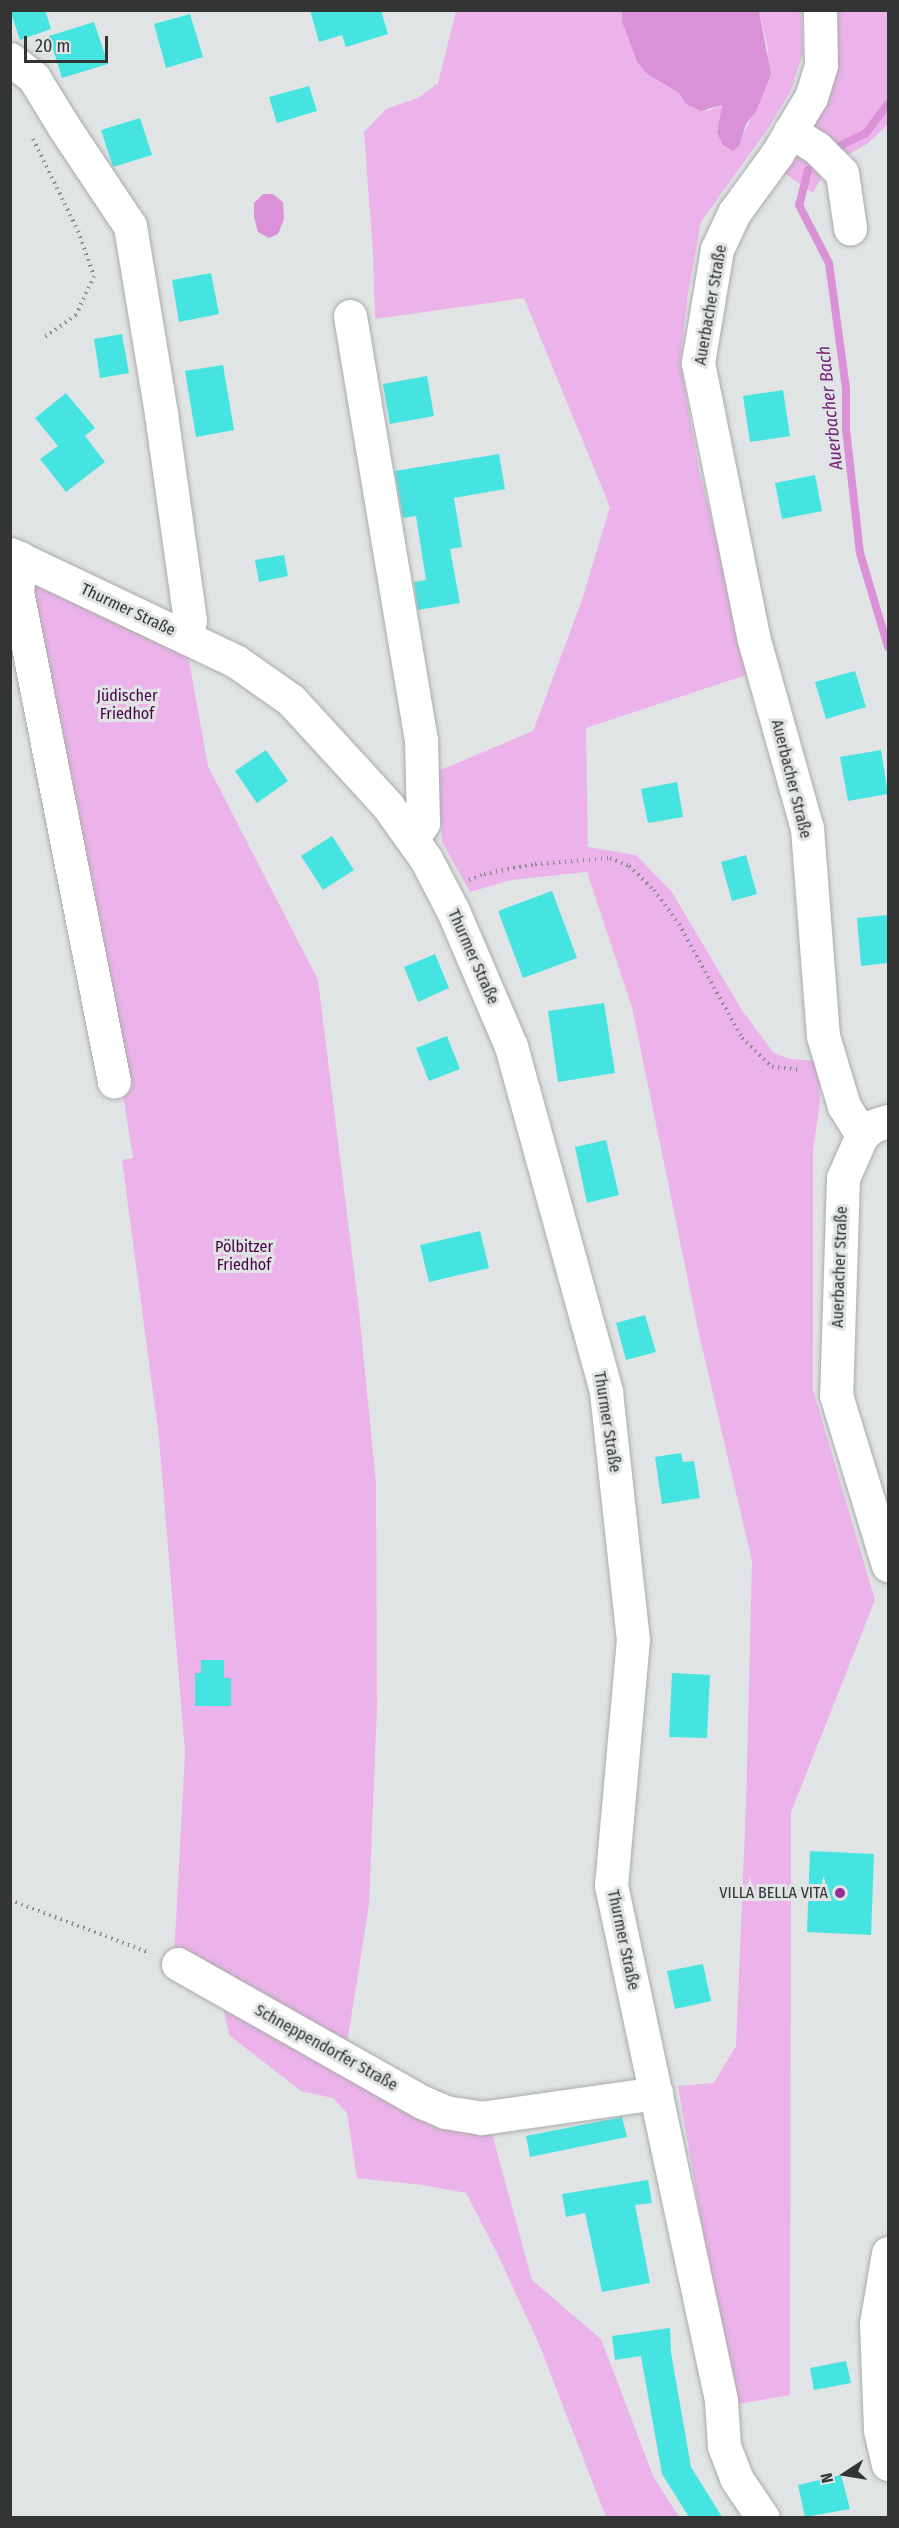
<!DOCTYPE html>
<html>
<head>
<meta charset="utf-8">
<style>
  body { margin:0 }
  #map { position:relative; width:899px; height:2528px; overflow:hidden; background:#e1e4e4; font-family:"Fira Sans Condensed",sans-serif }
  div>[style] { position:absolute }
  .green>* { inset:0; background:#ecb3ea }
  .water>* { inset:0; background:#da91d8 }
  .stream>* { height:8px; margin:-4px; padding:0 4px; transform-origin:4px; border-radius:4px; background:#da91d8 }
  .building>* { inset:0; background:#45e4e0 }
  .path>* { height:4px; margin-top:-2px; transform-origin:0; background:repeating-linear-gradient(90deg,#898b8b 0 1.5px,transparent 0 6px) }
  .roads { filter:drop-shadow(0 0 2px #a9acac) drop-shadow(0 0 2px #a9acac) }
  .minor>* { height:33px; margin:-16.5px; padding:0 16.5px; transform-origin:16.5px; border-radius:16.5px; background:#fff }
  .dots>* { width:16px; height:16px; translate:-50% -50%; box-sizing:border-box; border:3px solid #e1e4e4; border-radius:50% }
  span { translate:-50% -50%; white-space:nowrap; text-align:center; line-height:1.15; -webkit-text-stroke:6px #e1e4e4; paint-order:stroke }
  .street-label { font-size:16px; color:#333434 }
  .park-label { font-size:16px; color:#470248 }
  .poi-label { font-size:16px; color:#333434 }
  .right { translate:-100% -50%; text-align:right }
  .water-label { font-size:18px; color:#762077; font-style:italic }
  .frame { position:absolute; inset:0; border:12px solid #333434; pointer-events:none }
  .north { position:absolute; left:815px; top:2444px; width:60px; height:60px; -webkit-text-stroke:4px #e1e4e4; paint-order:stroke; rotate:258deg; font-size:16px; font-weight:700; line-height:24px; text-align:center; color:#333434 }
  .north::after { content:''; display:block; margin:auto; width:21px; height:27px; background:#333434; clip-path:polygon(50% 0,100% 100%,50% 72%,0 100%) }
  .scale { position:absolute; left:24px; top:36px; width:84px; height:27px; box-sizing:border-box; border:3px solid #333434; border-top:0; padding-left:8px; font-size:18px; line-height:21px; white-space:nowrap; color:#333434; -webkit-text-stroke:4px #e1e4e4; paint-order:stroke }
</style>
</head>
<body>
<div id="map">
  <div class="green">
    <div style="clip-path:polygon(456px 11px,622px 11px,622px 22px,637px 62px,647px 74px,708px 111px,722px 105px,717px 132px,744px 133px,762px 96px,768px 49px,759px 11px,801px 11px,803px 53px,791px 90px,769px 127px,701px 222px,688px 294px,680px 362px,699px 469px,749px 674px,586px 728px,588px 847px,636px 855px,672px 892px,743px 1012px,774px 1053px,790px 1059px,819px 1061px,820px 1103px,813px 1150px,813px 1390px,875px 1600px,791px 1812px,790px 2395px,733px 2405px,678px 2086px,714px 2083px,736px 2046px,746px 1804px,752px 1561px,699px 1334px,632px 1007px,587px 872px,511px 880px,470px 892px,442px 842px,438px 771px,533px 731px,582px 600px,610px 507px,524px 298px,375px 319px,373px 254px,364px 132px,386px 109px,418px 98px,438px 83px)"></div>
    <div style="clip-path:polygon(834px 11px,888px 11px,888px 124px,867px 144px,828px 166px,813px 193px,783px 172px,815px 124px,831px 91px,836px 54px)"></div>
    <div style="clip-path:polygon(32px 584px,188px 655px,208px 766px,318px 980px,359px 1311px,376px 1483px,377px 1707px,369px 1905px,347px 2043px,491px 2130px,532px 2280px,601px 2339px,653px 2476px,679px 2517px,606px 2517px,539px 2344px,499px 2257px,466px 2193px,423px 2185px,357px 2178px,347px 2113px,333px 2098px,301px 2091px,229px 2035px,218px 1980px,174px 1958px,185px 1752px,159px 1438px,122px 1160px,133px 1158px,75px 792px)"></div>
  </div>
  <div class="water">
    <div style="clip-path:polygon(622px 11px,759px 11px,771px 74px,756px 112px,746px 124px,739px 146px,733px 151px,722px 144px,717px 132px,722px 105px,701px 111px,686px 104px,679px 93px,647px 74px,637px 62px,622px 22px)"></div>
    <div style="clip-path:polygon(263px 194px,273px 194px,283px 202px,284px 219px,278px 234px,269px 238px,258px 232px,254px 217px,254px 203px)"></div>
  </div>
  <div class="stream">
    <div style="left:829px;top:151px;width:41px;rotate:-25.9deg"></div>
    <div style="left:866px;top:133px;width:36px;rotate:-53deg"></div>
    <div style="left:808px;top:170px;width:36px;rotate:104deg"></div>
    <div style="left:799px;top:205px;width:65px;rotate:62.7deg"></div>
    <div style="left:829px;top:263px;width:127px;rotate:82.3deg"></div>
    <div style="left:846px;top:389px;width:40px;rotate:90deg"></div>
    <div style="left:846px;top:429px;width:125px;rotate:83.6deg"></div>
    <div style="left:860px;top:553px;width:98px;rotate:73.4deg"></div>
  </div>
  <div class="building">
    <div style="clip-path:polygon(10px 10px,45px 10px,51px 29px,20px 40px)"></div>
    <div style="clip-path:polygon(310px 10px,381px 10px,388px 34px,346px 47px,342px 35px,319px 42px)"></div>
    <div style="clip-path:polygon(190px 14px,203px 57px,166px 68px,154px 24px)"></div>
    <div style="clip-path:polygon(94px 22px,108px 64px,62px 78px,49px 36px)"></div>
    <div style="clip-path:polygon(309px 86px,317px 111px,277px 123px,269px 97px)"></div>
    <div style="clip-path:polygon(140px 118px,152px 155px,113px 167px,101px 130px)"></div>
    <div style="clip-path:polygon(211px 273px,219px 314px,179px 322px,172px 280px)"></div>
    <div style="clip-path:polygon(122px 334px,129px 373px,100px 378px,94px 339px)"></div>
    <div style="clip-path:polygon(223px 365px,234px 430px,196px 437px,185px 371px)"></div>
    <div style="clip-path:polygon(427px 376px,434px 416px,390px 424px,383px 384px)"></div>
    <div style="clip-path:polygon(783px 390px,790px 436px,750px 442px,743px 396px)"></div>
    <div style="clip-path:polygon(66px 393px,95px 428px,85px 436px,105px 462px,66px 492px,40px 459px,58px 446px,35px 418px)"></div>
    <div style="clip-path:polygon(499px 454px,505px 489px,454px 498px,462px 547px,450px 549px,460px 603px,418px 610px,414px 582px,426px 580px,416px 516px,403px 518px,395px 471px)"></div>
    <div style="clip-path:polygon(815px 475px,822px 511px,782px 519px,775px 483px)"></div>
    <div style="clip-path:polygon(284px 555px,288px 576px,259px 582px,255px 560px)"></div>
    <div style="clip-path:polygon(855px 671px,866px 707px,826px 719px,815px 682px)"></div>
    <div style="clip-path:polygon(266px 750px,288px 781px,257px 803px,235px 771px)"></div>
    <div style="clip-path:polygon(881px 750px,888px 794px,848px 801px,840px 757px)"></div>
    <div style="clip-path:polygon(677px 782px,683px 817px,648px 823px,641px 789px)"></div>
    <div style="clip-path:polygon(332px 836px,354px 870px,323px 890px,301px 856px)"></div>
    <div style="clip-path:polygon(746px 855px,757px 894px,732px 901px,721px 862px)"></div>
    <div style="clip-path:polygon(552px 891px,577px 958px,523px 978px,498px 911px)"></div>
    <div style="clip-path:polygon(888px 915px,888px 963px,861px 966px,857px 918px)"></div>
    <div style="clip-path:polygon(435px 954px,449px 988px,418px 1002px,404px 967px)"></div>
    <div style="clip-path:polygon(604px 1003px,615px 1073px,558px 1082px,548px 1011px)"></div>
    <div style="clip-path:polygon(447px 1036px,460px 1069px,429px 1081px,416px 1048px)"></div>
    <div style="clip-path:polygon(606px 1140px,619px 1195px,587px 1203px,575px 1147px)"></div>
    <div style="clip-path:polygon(480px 1231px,489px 1268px,429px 1282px,420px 1245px)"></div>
    <div style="clip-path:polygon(645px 1315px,656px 1352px,626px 1360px,616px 1323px)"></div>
    <div style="clip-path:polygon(681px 1453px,683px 1462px,694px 1461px,700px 1498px,662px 1504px,655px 1457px)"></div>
    <div style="clip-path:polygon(201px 1660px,224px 1660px,224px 1678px,231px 1678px,231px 1706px,195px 1706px,195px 1673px,201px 1673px)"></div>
    <div style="clip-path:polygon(672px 1673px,710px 1675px,707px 1738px,669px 1737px)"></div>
    <div style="clip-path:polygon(810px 1851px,874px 1854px,871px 1935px,807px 1932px)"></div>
    <div style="clip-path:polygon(703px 1964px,711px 2001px,675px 2009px,667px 1971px)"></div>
    <div style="clip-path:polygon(622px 2117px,627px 2137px,530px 2157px,526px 2136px)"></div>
    <div style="clip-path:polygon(648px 2180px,652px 2203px,635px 2205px,650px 2283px,602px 2292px,585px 2213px,566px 2217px,562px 2194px)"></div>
    <div style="clip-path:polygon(670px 2328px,671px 2353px,691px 2467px,722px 2517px,689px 2517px,662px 2474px,641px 2356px,615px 2360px,612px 2336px)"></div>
    <div style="clip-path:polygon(846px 2361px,851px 2383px,814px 2390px,810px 2368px)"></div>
    <div style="clip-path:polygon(841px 2475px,850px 2509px,805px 2517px,798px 2485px)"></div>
  </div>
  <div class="path">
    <div style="left:33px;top:139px;width:102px;rotate:63.9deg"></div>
    <div style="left:78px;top:231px;width:48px;rotate:70.4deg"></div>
    <div style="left:94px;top:276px;width:43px;rotate:114.8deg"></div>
    <div style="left:76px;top:315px;width:40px;rotate:145.1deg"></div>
    <div style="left:469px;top:880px;width:16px;rotate:-22deg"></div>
    <div style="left:484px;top:874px;width:52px;rotate:-11.1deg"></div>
    <div style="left:535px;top:864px;width:75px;rotate:-4.6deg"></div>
    <div style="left:610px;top:858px;width:21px;rotate:23deg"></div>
    <div style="left:629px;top:866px;width:35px;rotate:44deg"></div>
    <div style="left:654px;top:890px;width:42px;rotate:53.7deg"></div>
    <div style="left:679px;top:924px;width:130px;rotate:61.1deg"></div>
    <div style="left:742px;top:1038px;width:42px;rotate:44deg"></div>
    <div style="left:772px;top:1067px;width:29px;rotate:6deg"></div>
    <div style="left:10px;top:1900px;width:150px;rotate:20.7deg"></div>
  </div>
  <div class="roads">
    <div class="minor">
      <div style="left:820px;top:10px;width:55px;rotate:89deg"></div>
      <div style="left:821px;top:65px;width:34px;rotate:107deg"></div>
      <div style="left:811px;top:97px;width:66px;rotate:120.8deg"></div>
      <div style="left:777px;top:154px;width:73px;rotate:126.1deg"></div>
      <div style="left:734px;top:213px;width:40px;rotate:115deg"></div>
      <div style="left:717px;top:249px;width:116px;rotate:99.5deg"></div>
      <div style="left:698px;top:363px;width:283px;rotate:78.6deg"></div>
      <div style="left:754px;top:640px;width:195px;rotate:74.3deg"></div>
      <div style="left:807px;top:828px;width:209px;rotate:85.6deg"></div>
      <div style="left:823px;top:1036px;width:73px;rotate:73.3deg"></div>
      <div style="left:844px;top:1106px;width:34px;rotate:58deg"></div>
      <div style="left:10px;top:59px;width:31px;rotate:38deg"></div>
      <div style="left:34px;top:78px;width:57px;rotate:58.5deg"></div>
      <div style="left:64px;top:127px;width:119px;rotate:56.3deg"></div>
      <div style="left:130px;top:226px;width:191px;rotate:80.6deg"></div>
      <div style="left:161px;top:414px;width:208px;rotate:82deg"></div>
      <div style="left:190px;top:620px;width:18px;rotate:103deg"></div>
      <div style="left:790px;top:131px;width:32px;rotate:32deg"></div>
      <div style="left:817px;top:148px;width:35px;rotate:45deg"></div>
      <div style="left:842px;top:173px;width:56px;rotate:81.7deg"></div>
      <div style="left:350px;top:316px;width:430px;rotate:80.5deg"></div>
      <div style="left:421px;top:740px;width:83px;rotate:88.6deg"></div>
      <div style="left:423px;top:823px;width:19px;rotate:125deg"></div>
      <div style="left:10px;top:554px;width:251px;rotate:25.4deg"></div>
      <div style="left:237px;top:662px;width:66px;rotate:35.1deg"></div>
      <div style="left:291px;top:700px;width:144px;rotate:47.5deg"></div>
      <div style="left:388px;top:806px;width:65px;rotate:54.4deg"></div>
      <div style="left:426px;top:859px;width:59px;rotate:62.6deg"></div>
      <div style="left:453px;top:911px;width:147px;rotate:66.8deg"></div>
      <div style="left:511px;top:1046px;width:359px;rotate:74.6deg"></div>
      <div style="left:606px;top:1392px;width:248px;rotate:83.8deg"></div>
      <div style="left:633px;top:1639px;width:247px;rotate:95.1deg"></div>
      <div style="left:611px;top:1885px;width:527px;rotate:77.94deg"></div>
      <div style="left:721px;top:2400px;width:46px;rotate:86.3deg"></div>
      <div style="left:724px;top:2446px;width:34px;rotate:69deg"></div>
      <div style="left:736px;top:2478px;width:48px;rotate:56deg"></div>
      <div style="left:20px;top:558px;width:33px;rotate:95deg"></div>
      <div style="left:17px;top:591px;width:500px;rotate:78.82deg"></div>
      <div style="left:888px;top:1121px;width:16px;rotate:162deg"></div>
      <div style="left:873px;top:1126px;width:14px;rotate:141deg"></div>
      <div style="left:862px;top:1135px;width:47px;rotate:113.8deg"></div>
      <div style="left:843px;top:1178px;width:217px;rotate:91.8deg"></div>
      <div style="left:836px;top:1395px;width:178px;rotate:73deg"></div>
      <div style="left:178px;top:1964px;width:280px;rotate:29.5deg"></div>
      <div style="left:422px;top:2102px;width:25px;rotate:23deg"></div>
      <div style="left:445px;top:2112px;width:36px;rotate:9deg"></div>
      <div style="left:481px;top:2118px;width:177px;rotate:-8.1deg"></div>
      <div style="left:888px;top:2253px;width:72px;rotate:99.6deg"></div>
      <div style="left:876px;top:2324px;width:106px;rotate:87.8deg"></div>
      <div style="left:880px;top:2430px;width:35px;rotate:77deg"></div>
    </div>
  </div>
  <div class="dots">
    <div style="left:840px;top:1893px;background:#932e94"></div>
  </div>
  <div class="street-label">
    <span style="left:711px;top:305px;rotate:-80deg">Auerbacher Straße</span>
    <span style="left:128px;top:610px;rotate:25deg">Thurmer Straße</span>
    <span style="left:791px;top:779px;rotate:76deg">Auerbacher Straße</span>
    <span style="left:473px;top:957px;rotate:66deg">Thurmer Straße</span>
    <span style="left:840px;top:1267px;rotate:-88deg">Auerbacher Straße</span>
    <span style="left:607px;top:1422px;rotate:81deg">Thurmer Straße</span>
    <span style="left:623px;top:1940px;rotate:78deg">Thurmer Straße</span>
    <span style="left:326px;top:2048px;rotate:29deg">Schneppendorfer Straße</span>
  </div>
  <div class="park-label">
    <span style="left:127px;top:705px">Jüdischer<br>Friedhof</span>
    <span style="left:244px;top:1256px">Pölbitzer<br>Friedhof</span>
  </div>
  <div class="poi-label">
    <span class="right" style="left:828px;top:1893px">VILLA BELLA VITA</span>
  </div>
  <div class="water-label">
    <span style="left:830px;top:408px;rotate:-96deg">Auerbacher Bach</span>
  </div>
  <div class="frame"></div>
  <div class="north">N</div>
  <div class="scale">20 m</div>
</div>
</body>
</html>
